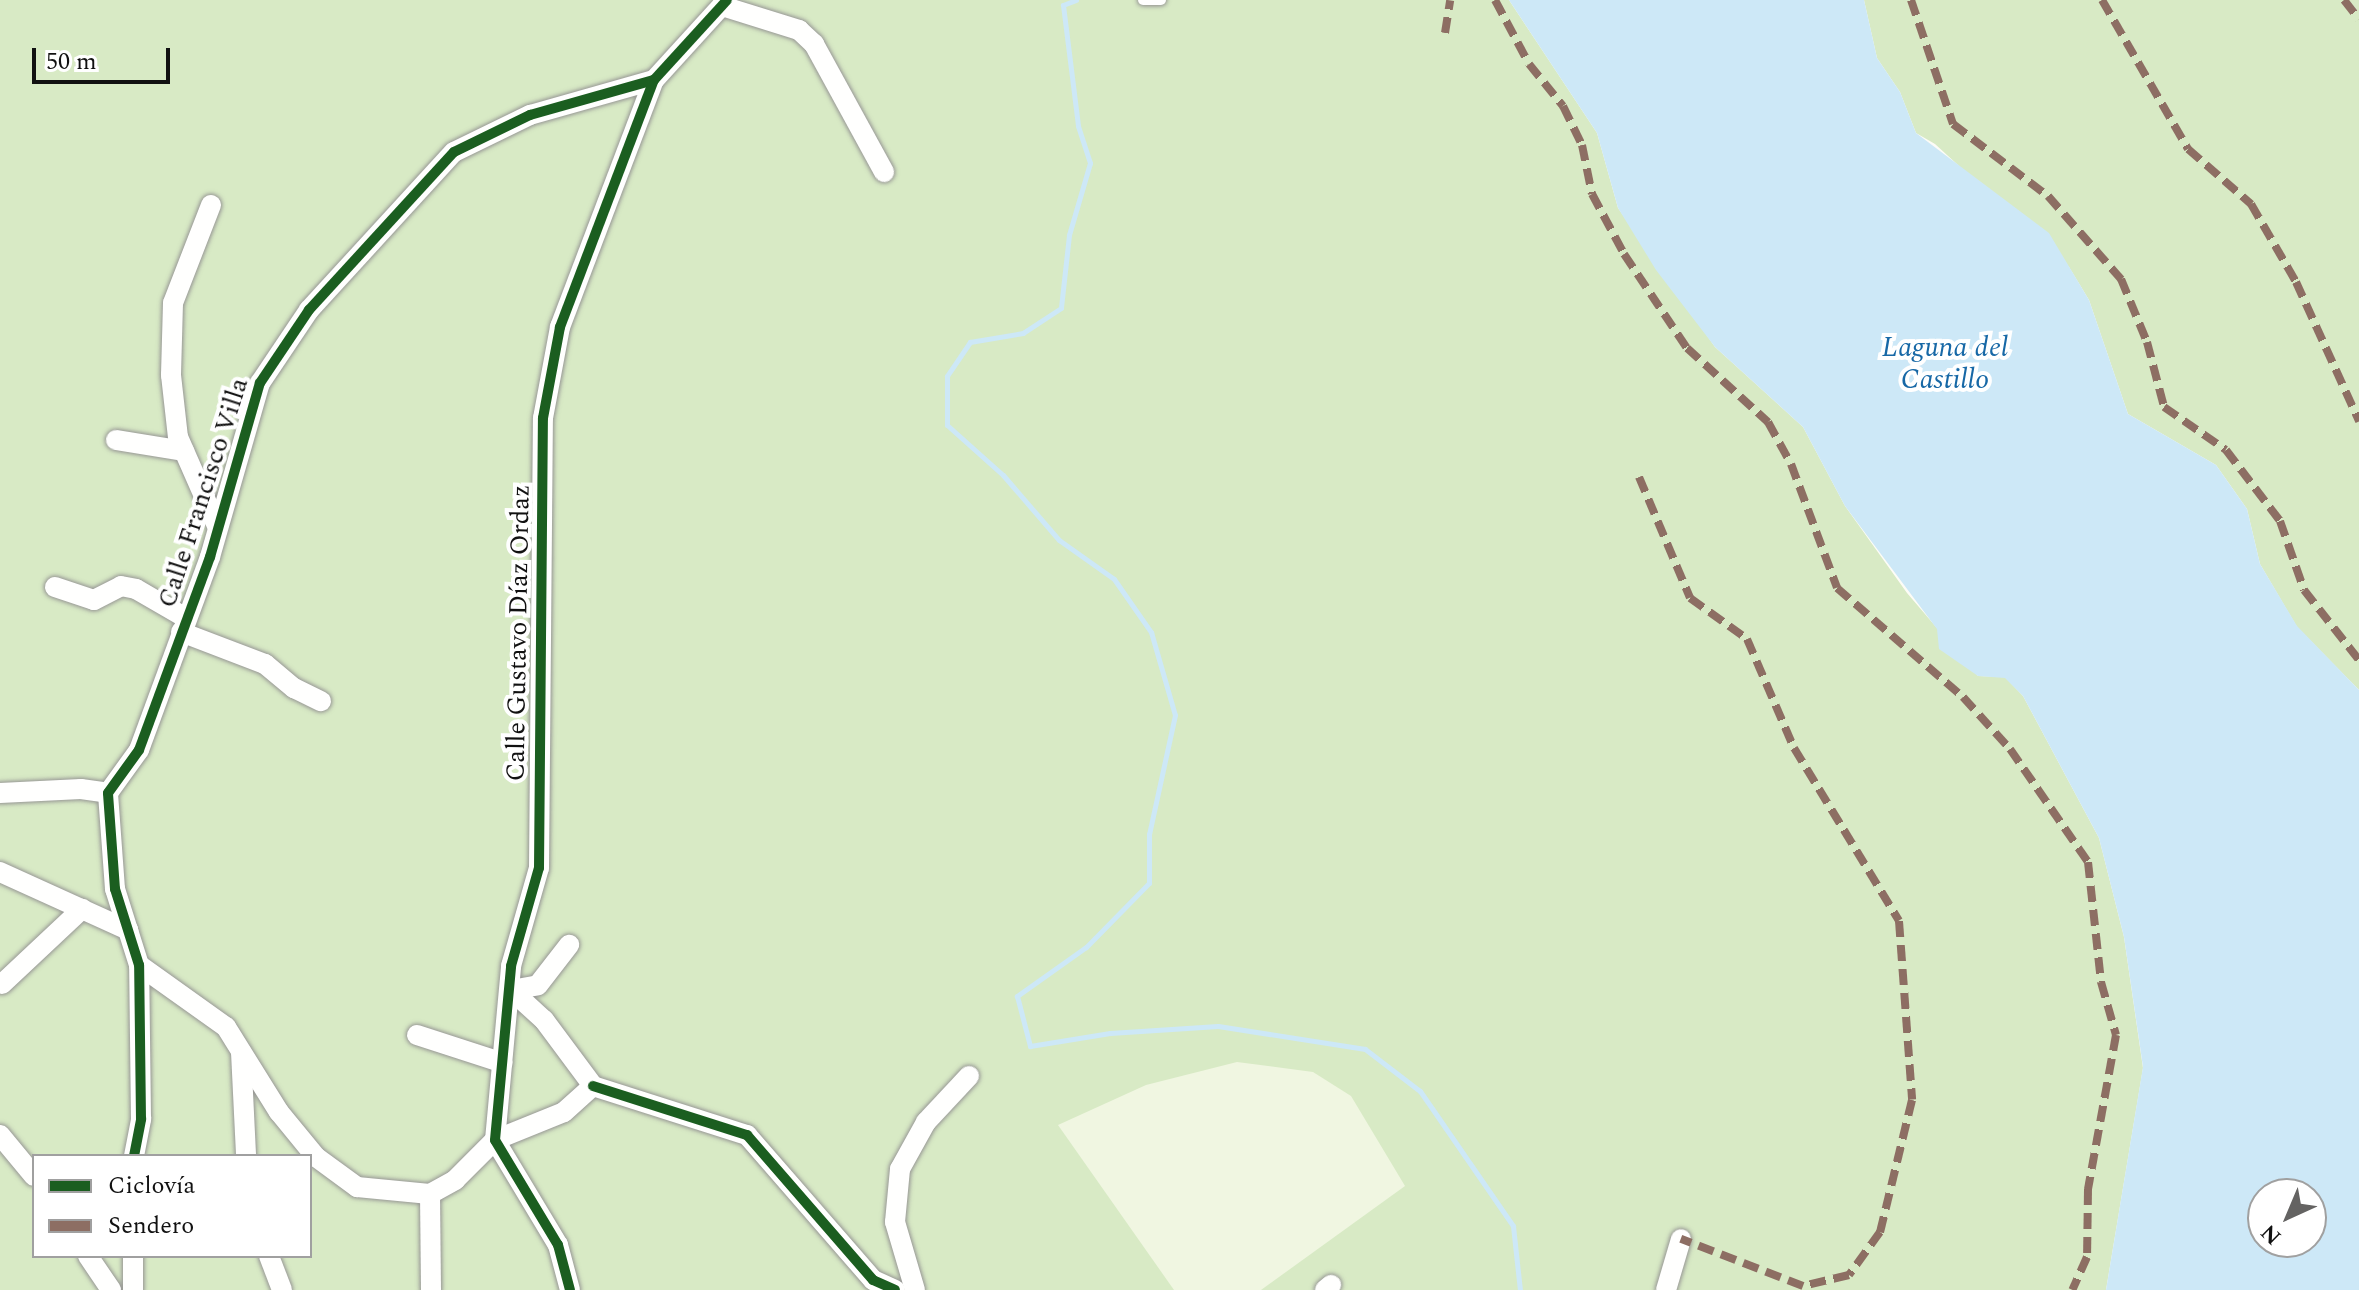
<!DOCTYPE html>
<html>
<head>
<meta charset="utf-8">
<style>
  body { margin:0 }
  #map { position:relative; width:2359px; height:1290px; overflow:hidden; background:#fdfcf7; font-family:Spectral,serif }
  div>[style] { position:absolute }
  .forest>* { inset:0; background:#d8eac5 }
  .pitch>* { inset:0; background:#f0f6e1 }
  .water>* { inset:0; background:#cde8f7 }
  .stream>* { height:5px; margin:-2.5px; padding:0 2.5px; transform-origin:2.5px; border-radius:2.5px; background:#cde8f7 }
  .roads { filter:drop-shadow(0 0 2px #979795) drop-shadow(0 0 2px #979795) }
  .lane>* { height:10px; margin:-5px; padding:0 5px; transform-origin:5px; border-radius:5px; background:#fffffe }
  .street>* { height:20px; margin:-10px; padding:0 10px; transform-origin:10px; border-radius:10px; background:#fffffe }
  .quiet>* { height:8px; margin-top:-4px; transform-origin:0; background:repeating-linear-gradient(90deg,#8d6e63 0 16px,transparent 0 24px) }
  .cycleway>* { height:10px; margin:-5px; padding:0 5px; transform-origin:5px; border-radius:5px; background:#1b5e20 }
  span { translate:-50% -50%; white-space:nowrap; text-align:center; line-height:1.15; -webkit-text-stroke:8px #fff; paint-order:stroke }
  .street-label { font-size:26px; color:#111 }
  .water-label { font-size:28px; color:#1768a6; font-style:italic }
  .legend { position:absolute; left:32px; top:1154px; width:280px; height:104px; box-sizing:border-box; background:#fff; border:2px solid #a0a0a0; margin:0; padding:10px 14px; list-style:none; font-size:24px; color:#111 }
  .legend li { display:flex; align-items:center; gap:16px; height:40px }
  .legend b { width:40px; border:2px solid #a0a0a0 }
  .north { position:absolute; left:2247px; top:1178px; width:80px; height:80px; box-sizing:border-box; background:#fff; border:2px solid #a0a0a0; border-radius:50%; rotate:224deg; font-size:22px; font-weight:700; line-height:32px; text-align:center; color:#111 }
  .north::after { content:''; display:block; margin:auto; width:28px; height:36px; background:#646362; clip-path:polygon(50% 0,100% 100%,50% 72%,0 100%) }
  .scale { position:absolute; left:32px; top:48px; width:138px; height:36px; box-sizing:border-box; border:4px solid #111; border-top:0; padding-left:10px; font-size:24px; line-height:28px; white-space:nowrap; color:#111; -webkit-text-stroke:6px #fff; paint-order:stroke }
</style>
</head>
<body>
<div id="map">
  <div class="forest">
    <div style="clip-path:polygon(evenodd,0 0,1509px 0,1597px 133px,1618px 208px,1715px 347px,1803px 427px,1845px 506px,1907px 593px,1978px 676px,2005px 677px,2023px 696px,2099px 838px,2124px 937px,2143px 1068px,2106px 1290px,0 1290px,0 0,34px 1156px,310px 1156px,310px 1256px,34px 1256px,34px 1156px)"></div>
    <div style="clip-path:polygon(1864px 0,2359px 0,2359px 690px,2297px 627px,2260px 564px,2247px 509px,2216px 465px,2128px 414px,2089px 300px,2069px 267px,1935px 144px,1916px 133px,1900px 92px,1877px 58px)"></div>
  </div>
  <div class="pitch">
    <div style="clip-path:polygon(1237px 1062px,1313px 1072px,1351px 1096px,1405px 1186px,1261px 1290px,1174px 1290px,1058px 1125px,1146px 1085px)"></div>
  </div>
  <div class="water">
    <div style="clip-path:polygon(evenodd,1509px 0,1864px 0,1877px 58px,1900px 92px,1916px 133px,2049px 233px,2089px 300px,2128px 414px,2216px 465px,2247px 509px,2260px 564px,2297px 626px,2359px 690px,2359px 1290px,2106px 1290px,2143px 1067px,2124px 937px,2099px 838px,2023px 696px,2005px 678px,1978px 676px,1939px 649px,1937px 629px,1845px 506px,1803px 427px,1715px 347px,1656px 270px,1618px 208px,1597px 133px,1509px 0,2263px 1194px,2311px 1194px,2311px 1242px,2263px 1242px,2263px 1194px)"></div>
  </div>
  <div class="stream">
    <div style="left:1076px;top:0;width:14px;rotate:159deg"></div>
    <div style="left:1063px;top:5px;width:122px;rotate:82.9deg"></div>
    <div style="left:1078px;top:126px;width:39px;rotate:72deg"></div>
    <div style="left:1090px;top:163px;width:75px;rotate:106.3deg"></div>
    <div style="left:1069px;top:235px;width:73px;rotate:96.3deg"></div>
    <div style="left:1061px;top:308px;width:45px;rotate:146.7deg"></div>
    <div style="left:1023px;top:333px;width:54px;rotate:170.4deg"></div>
    <div style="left:970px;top:342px;width:41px;rotate:124.1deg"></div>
    <div style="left:947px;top:376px;width:49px;rotate:90deg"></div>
    <div style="left:947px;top:425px;width:75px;rotate:41.8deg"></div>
    <div style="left:1003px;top:475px;width:86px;rotate:49.3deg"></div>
    <div style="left:1059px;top:540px;width:67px;rotate:35.3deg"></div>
    <div style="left:1114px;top:579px;width:65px;rotate:55.1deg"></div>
    <div style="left:1151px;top:632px;width:86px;rotate:73.9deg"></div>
    <div style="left:1175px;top:715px;width:122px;rotate:102.3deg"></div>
    <div style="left:1149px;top:834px;width:49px;rotate:90deg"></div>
    <div style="left:1149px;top:883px;width:90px;rotate:134.5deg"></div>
    <div style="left:1086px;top:947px;width:85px;rotate:144.6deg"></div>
    <div style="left:1017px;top:996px;width:52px;rotate:75.4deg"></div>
    <div style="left:1030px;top:1046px;width:81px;rotate:-9.2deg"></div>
    <div style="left:1110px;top:1033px;width:108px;rotate:-3.7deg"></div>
    <div style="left:1218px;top:1026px;width:149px;rotate:8.9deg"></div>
    <div style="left:1365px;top:1049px;width:69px;rotate:37.4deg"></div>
    <div style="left:1420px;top:1091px;width:164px;rotate:55.4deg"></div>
    <div style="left:1513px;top:1226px;width:64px;rotate:83.8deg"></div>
  </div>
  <div class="roads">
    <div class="lane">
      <div style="left:1143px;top:0;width:18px"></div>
    </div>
    <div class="street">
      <div style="left:722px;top:6px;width:81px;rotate:17.3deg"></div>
      <div style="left:799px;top:30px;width:21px;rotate:43deg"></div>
      <div style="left:814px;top:44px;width:146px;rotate:61.3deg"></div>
      <div style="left:211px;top:205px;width:105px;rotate:111.2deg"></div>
      <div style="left:173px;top:303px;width:72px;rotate:91.6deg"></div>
      <div style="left:171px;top:375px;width:62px;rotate:83.6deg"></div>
      <div style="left:178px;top:437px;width:97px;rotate:66.3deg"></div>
      <div style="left:116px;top:440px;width:69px;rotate:9.2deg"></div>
      <div style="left:55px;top:587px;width:41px;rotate:18.4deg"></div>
      <div style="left:94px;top:600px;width:30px;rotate:-27deg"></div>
      <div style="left:121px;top:586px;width:15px;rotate:11deg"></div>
      <div style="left:136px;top:589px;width:58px;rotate:30.1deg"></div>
      <div style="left:181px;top:632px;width:90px;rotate:20.9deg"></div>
      <div style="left:265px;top:664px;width:38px;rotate:40deg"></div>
      <div style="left:294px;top:688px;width:30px;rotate:26deg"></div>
      <div style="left:0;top:793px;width:81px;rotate:-2.8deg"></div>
      <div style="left:81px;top:789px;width:27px;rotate:8deg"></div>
      <div style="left:0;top:872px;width:141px;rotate:24.4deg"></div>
      <div style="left:139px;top:965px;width:107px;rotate:35.5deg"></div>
      <div style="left:226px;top:1027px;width:100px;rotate:58.1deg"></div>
      <div style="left:279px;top:1112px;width:58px;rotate:50.6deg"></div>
      <div style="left:316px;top:1157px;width:51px;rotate:36.2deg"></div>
      <div style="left:357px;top:1187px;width:73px;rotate:5.5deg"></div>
      <div style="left:430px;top:1194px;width:29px;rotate:-29deg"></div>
      <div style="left:455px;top:1180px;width:57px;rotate:-45deg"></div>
      <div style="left:495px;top:1140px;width:74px;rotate:-22.1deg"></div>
      <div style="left:564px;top:1112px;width:39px;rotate:-42deg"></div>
      <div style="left:2px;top:984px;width:110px;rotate:-43.2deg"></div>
      <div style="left:511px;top:990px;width:45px;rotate:42.3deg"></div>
      <div style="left:544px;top:1020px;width:82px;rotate:53.4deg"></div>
      <div style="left:511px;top:990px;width:27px;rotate:-10deg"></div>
      <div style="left:538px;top:985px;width:51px;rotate:-52.2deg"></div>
      <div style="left:417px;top:1035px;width:90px;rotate:18deg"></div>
      <div style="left:241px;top:1052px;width:104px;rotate:87.2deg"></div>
      <div style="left:593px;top:1086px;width:162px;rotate:17.7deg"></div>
      <div style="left:747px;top:1135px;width:192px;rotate:49deg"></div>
      <div style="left:873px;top:1280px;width:24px;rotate:24deg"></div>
      <div style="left:0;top:1135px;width:53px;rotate:50.3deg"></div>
      <div style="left:134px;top:1156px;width:38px;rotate:-79deg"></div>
      <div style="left:141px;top:1119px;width:154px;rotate:-90.7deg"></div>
      <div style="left:139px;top:965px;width:80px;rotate:-107.5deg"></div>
      <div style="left:115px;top:889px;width:96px;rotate:-94.2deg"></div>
      <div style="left:108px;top:793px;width:53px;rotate:-54.2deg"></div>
      <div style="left:139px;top:750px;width:206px;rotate:-69.8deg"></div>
      <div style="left:210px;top:557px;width:181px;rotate:-74deg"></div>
      <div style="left:260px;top:383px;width:88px;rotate:-56.1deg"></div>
      <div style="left:309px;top:310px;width:214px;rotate:-47.5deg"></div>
      <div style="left:454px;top:152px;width:85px;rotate:-26deg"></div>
      <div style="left:530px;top:115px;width:129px;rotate:-15.8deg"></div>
      <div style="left:430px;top:1194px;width:96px;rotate:89.4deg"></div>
      <div style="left:88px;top:1256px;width:41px;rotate:55.9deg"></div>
      <div style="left:133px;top:1256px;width:34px;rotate:90deg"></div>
      <div style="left:269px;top:1256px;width:36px;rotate:69deg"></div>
      <div style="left:570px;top:1290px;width:47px;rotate:-104.9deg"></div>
      <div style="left:558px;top:1245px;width:122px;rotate:-121deg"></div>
      <div style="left:495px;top:1140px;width:175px;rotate:-84.7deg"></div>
      <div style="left:511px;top:966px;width:102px;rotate:-74.1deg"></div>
      <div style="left:539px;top:868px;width:450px;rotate:-89.5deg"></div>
      <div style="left:543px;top:418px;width:93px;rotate:-79.4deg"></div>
      <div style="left:560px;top:327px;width:264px;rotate:-69.2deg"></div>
      <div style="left:654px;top:80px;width:108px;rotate:-47.6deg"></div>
      <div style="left:915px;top:1290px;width:71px;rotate:-106.4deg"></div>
      <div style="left:895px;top:1222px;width:53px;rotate:-84.6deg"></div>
      <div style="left:900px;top:1169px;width:54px;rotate:-61deg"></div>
      <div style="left:926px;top:1122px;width:63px;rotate:-46.9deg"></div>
      <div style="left:1325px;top:1290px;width:8px;rotate:-40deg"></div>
      <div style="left:1666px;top:1290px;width:53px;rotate:-73.6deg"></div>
    </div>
  </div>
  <div class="quiet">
    <div style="left:1495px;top:0;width:72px;rotate:62deg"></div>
    <div style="left:1529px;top:64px;width:54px;rotate:51deg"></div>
    <div style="left:1563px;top:106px;width:43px;rotate:64deg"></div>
    <div style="left:1582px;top:145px;width:50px;rotate:78.5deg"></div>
    <div style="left:1592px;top:194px;width:68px;rotate:61.9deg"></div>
    <div style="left:1624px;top:254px;width:113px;rotate:56.2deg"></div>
    <div style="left:1687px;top:348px;width:110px;rotate:42.4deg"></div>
    <div style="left:1768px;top:422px;width:48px;rotate:61.3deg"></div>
    <div style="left:1791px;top:464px;width:132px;rotate:69.6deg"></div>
    <div style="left:1837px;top:588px;width:167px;rotate:40.9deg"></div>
    <div style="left:1963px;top:697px;width:70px;rotate:47.9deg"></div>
    <div style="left:2010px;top:749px;width:137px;rotate:55.4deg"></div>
    <div style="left:2088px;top:862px;width:121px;rotate:83.8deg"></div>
    <div style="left:2101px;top:982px;width:55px;rotate:74.2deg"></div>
    <div style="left:2116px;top:1035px;width:157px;rotate:100.3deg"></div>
    <div style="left:2088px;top:1189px;width:68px;rotate:90.8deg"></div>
    <div style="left:2087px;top:1257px;width:36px;rotate:114deg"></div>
    <div style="left:1911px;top:0;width:131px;rotate:71.3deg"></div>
    <div style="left:1953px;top:124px;width:119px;rotate:37.2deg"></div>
    <div style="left:2048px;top:196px;width:111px;rotate:48.7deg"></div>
    <div style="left:2121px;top:279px;width:68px;rotate:67.6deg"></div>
    <div style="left:2147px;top:342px;width:67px;rotate:75.3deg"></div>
    <div style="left:2164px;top:407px;width:75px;rotate:34.7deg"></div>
    <div style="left:2226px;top:450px;width:89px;rotate:52.7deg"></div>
    <div style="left:2280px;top:521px;width:73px;rotate:70.8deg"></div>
    <div style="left:2304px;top:590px;width:89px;rotate:51.8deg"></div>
    <div style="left:2102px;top:0;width:172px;rotate:60deg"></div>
    <div style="left:2188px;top:149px;width:84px;rotate:41.1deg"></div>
    <div style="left:2251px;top:204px;width:90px;rotate:60deg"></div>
    <div style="left:2296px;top:282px;width:153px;rotate:65.6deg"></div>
    <div style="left:2344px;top:0;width:24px;rotate:52deg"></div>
    <div style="left:1445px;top:33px;width:33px;rotate:-81deg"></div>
    <div style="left:1639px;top:477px;width:131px;rotate:67.1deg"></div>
    <div style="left:1690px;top:598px;width:70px;rotate:35.7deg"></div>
    <div style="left:1747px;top:639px;width:119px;rotate:66.7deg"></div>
    <div style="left:1794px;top:748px;width:202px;rotate:58.7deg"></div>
    <div style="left:1899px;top:921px;width:179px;rotate:85.8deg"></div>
    <div style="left:1912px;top:1100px;width:136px;rotate:103.6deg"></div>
    <div style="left:1880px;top:1232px;width:53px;rotate:125.8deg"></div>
    <div style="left:1849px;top:1275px;width:47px;rotate:166.6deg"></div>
    <div style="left:1803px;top:1286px;width:131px;rotate:-158.9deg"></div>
  </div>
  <div class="cycleway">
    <div style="left:593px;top:1086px;width:162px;rotate:17.7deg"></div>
    <div style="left:747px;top:1135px;width:192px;rotate:49deg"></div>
    <div style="left:873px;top:1280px;width:24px;rotate:24deg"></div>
    <div style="left:134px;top:1156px;width:38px;rotate:-79deg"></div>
    <div style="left:141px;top:1119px;width:154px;rotate:-90.7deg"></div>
    <div style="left:139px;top:965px;width:80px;rotate:-107.5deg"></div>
    <div style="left:115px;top:889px;width:96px;rotate:-94.2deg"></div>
    <div style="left:108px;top:793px;width:53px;rotate:-54.2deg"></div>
    <div style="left:139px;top:750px;width:206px;rotate:-69.8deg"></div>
    <div style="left:210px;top:557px;width:181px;rotate:-74deg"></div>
    <div style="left:260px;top:383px;width:88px;rotate:-56.1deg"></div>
    <div style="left:309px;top:310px;width:214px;rotate:-47.5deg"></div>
    <div style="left:454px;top:152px;width:85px;rotate:-26deg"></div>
    <div style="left:530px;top:115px;width:129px;rotate:-15.8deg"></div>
    <div style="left:570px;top:1290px;width:47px;rotate:-104.9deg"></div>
    <div style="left:558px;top:1245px;width:122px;rotate:-121deg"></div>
    <div style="left:495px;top:1140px;width:175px;rotate:-84.7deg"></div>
    <div style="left:511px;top:966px;width:102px;rotate:-74.1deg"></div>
    <div style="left:539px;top:868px;width:450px;rotate:-89.5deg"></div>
    <div style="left:543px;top:418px;width:93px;rotate:-79.4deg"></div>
    <div style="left:560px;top:327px;width:264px;rotate:-69.2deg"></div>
    <div style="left:654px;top:80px;width:108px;rotate:-47.6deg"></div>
  </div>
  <div class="street-label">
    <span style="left:204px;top:493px;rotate:-72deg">Calle Francisco Villa</span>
    <span style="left:519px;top:633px;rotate:-89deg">Calle Gustavo Díaz Ordaz</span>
  </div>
  <div class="water-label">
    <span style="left:1945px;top:364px">Laguna del<br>Castillo</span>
  </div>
  <ul class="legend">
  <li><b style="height:10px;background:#1b5e20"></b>Ciclovía</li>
  <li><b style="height:10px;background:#8d6e63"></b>Sendero</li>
  </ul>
  <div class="north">N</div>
  <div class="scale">50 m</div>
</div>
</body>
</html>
